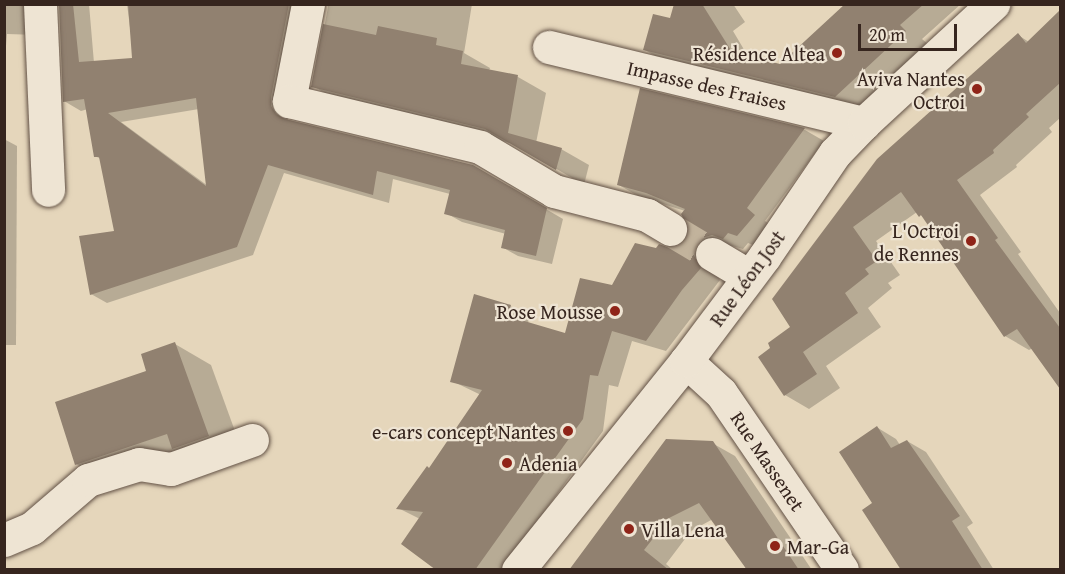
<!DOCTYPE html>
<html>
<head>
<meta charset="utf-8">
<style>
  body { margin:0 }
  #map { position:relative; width:1065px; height:574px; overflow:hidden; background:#e5d6bb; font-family:"Gentium Book Plus",serif }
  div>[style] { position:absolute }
  .shadow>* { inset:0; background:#0003 }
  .building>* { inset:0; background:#918170 }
  .minor-tunnel>* { height:33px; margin-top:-16.5px; transform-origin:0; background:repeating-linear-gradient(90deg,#c2b39c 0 33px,transparent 0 49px) }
  .roads { filter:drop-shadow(0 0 2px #625145) drop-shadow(0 0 2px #625145) }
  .minor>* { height:33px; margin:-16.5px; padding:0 16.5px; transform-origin:16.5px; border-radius:16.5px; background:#eee4d3 }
  .dots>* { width:16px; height:16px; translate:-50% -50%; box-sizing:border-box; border:3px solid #eee4d3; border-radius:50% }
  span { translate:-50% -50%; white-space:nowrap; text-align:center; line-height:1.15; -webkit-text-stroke:4.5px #eee4d3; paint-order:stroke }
  .poi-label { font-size:20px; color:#36251e }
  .right { translate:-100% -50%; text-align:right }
  .left { translate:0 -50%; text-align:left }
  .street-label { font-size:20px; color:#36251e }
  .frame { position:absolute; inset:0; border:6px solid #36251e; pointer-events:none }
  .scale { position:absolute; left:858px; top:24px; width:99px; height:27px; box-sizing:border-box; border:3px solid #36251e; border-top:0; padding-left:8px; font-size:18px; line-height:21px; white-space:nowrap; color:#36251e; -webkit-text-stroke:4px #eee4d3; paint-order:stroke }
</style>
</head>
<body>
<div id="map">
  <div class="shadow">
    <div style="clip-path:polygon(4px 4px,40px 4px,38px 35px,7px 34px,4px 70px)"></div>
    <div style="clip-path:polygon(evenodd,60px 4px,89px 4px,94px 63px,134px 59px,127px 4px,295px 4px,286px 107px,288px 120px,472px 166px,563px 219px,552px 264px,518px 256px,502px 247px,506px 234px,462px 222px,446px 213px,450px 194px,393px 179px,389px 203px,284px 173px,253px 255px,107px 303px,91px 294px,115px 232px,101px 159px,95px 156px,88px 109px,81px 111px,64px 101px,60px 4px,199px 109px,208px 186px,121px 122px,199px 109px)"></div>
    <div style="clip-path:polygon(322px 4px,472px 4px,464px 53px,490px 68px,489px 71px,518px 77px,546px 93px,536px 143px,561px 149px,589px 165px,584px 185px,514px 144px,340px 102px,313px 86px,328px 7px,328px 5px)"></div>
    <div style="clip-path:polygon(676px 4px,733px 4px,745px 22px,733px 31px,749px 58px,780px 67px,847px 4px,961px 4px,922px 39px,928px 44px,858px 109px,667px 63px,645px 50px,671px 20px)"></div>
    <div style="clip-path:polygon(1060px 12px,1060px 118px,1049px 128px,1052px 132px,1016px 165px,1017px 167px,980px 195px,1021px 252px,1018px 254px,1060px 313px,1060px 388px,1033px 348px,1029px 350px,1005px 336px,927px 220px,917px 212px,876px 241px,900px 275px,888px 283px,892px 288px,868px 308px,881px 327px,826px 366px,840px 388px,809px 409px,785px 395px,760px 357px,772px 348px,793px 327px,774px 299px,1018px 35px,1029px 42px)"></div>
    <div style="clip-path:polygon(641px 90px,805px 130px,824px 141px,765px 221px,774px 227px,758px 247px,748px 243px,743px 249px,732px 246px,722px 249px,712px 266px,720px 280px,666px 351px,632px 341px,618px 387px,609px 385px,603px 431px,502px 570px,450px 570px,420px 519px,398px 508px,430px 470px,481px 395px,452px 381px,510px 306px,529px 317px,528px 324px,567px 335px,613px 287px,657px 250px,680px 246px,688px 239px,690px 229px,685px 211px,638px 196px,619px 185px)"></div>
    <div style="clip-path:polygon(4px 139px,17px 146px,16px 345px,4px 345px)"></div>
    <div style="clip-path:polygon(175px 344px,211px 365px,244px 456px,112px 484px,76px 464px,147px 372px)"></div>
    <div style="clip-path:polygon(878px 428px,896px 439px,900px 445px,907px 441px,926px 452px,973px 523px,967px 527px,994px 570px,933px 570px,874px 503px)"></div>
    <div style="clip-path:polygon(712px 443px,735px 456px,812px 570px,755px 570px,713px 519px,691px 531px,666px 564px,673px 570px,570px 570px)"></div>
  </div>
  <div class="building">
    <div style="clip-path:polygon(evenodd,59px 4px,73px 4px,79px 62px,132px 58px,128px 4px,289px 4px,271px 97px,271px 106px,276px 114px,285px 119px,473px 165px,547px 208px,536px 256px,501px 248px,505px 230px,444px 214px,450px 190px,377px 171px,373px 195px,268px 165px,237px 247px,90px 295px,79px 236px,114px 231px,99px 157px,94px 157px,84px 99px,63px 102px,59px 4px,196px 98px,206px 186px,108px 113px,196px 98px)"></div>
    <div style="clip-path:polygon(674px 4px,702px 4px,732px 52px,780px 64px,845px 4px,924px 4px,900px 25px,906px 31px,835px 97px,643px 50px,653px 14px,670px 18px)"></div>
    <div style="clip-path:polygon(1060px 10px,1060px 83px,1026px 114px,1029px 117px,993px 150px,994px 153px,957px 180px,998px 238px,995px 240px,1060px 328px,1060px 389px,1017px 329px,1004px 337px,921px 215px,919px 217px,901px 192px,853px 227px,877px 261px,865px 269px,869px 274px,845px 293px,858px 313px,803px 352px,817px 374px,784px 396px,758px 357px,770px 348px,768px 343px,790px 327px,772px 299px,877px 159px,1018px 33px,1026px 43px)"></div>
    <div style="clip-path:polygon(323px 24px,376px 35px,378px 26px,437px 38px,436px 45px,463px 51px,461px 64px,518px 75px,508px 133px,562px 148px,556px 170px,485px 129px,311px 87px)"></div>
    <div style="clip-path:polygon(640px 88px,805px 128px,747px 208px,755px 215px,737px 236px,728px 233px,723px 239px,712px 235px,702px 238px,696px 244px,693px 254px,701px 268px,682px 290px,646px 341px,612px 331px,598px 376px,590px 375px,583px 419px,475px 570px,436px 570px,401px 544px,423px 512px,396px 509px,427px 466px,429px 468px,482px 390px,450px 382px,474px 294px,511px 305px,507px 316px,565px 333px,580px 278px,612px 285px,635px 243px,656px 248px,659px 244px,670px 248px,679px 245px,686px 238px,689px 229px,681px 214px,685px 209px,646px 193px,617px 185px)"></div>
    <div style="clip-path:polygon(175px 342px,209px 436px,172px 449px,167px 434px,75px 465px,55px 402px,146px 371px,141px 354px)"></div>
    <div style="clip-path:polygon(877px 426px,891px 448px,907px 440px,960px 516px,952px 521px,983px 570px,901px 570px,862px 510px,872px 503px,839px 452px)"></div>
    <div style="clip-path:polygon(666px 439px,713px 441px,799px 570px,747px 570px,699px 503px,669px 518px,644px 550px,669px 570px,569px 570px)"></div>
  </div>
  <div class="minor-tunnel">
    <div style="left:670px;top:229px;width:49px;rotate:30.8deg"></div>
  </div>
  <div class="roads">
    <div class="minor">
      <div style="left:40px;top:4px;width:186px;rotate:87.5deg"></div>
      <div style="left:308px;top:4px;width:99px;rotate:101.1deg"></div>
      <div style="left:289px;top:101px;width:196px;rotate:13.5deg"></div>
      <div style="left:480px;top:147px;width:86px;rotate:30.7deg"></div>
      <div style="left:554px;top:191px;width:96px;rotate:14.5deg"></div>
      <div style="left:647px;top:215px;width:27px;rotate:31deg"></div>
      <div style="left:549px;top:47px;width:324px;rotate:13.6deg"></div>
      <div style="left:712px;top:254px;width:43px;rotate:30.7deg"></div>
      <div style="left:686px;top:361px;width:47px;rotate:42.4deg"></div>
      <div style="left:721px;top:393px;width:214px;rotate:55.6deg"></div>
      <div style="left:4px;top:540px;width:30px;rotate:-23deg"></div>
      <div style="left:32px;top:528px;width:74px;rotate:-40.6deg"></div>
      <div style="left:88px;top:480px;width:53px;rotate:-17.4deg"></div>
      <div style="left:139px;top:464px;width:32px;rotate:9deg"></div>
      <div style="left:171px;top:469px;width:86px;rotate:-19.7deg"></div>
      <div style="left:518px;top:570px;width:268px;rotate:-51.2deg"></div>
      <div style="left:686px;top:361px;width:130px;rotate:-53.1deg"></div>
      <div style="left:764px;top:257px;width:126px;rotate:-55.7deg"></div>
      <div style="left:835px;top:153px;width:42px;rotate:-46deg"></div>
      <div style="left:864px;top:123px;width:176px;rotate:-42.7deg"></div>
    </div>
  </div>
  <div class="dots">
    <div style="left:837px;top:53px;background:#8f2418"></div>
    <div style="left:977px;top:89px;background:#8f2418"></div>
    <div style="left:971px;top:241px;background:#8f2418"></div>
    <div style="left:615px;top:311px;background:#8f2418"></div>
    <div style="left:568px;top:431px;background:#8f2418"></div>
    <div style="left:507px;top:463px;background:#8f2418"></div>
    <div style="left:629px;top:529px;background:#8f2418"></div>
    <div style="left:775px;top:546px;background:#8f2418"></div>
  </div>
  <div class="poi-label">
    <span class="right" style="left:825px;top:53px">Résidence Altea</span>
    <span class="right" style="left:965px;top:90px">Aviva Nantes<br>Octroi</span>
    <span class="right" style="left:959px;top:242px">L'Octroi<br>de Rennes</span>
    <span class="right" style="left:603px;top:311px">Rose Mousse</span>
    <span class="right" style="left:556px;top:431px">e-cars concept Nantes</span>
    <span class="left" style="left:519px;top:463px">Adenia</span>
    <span class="left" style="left:641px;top:529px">Villa Lena</span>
    <span class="left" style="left:787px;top:546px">Mar-Ga</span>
  </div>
  <div class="street-label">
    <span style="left:707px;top:85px;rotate:13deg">Impasse des Fraises</span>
    <span style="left:747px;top:278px;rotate:-54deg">Rue Léon Jost</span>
    <span style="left:768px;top:461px;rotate:56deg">Rue Massenet</span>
  </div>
  <div class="frame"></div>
  <div class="scale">20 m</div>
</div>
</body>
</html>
